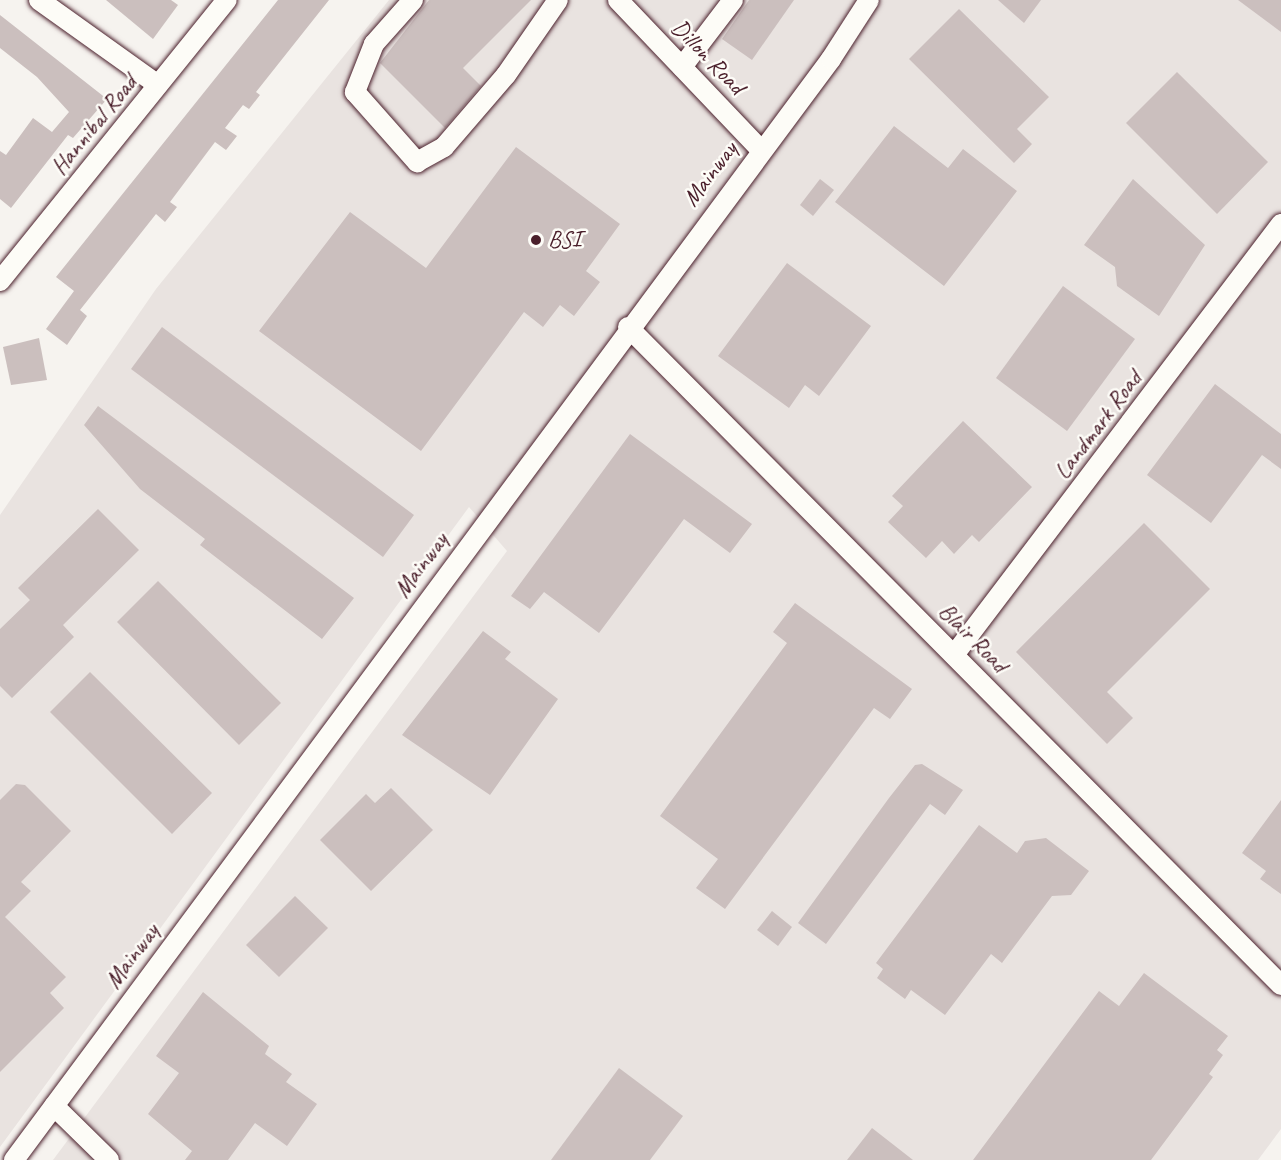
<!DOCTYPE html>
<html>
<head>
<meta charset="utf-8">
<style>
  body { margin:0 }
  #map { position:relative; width:1281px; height:1160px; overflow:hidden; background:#f6f3ef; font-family:Caveat,sans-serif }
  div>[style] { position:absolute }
  .built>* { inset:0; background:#e9e3e0 }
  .building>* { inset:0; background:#cbbfbe }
  .roads { filter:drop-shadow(0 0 2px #4a1f2b) drop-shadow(0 0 2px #4a1f2b) }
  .minor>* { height:20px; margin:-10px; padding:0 10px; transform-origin:10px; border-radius:10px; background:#fdfcf7 }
  .dots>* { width:16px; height:16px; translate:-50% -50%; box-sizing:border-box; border:3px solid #fdfcf7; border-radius:50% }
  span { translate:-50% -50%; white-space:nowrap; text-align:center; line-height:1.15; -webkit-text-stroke:5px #fdfcf7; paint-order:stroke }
  .street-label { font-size:24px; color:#4a1f2b }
  .poi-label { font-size:24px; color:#4a1f2b }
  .left { translate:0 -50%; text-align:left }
</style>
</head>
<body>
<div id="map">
  <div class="built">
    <div style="clip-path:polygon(389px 0,1281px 0,1281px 1129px,1258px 1160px,53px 1160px,507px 551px,469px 507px,0 1147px,0 515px,156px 289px)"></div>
  </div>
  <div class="building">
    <div style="clip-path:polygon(106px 0,171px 0,178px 5px,153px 39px)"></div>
    <div style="clip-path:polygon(278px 0,329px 0,256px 92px,260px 95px,249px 109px,243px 105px,225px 128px,237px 136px,226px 150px,215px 142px,170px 202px,177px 207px,165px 222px,156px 214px,80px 310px,87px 316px,67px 345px,46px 329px,74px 291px,56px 277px)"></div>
    <div style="clip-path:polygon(429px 0,531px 0,463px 68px,481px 86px,445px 128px,380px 63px)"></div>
    <div style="clip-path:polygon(749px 0,794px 0,752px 60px,722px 39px)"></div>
    <div style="clip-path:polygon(998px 0,1041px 0,1024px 23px)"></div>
    <div style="clip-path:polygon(1238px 0,1281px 0,1281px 32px)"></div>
    <div style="clip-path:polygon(959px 9px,1049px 97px,1017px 129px,1032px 144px,1014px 163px,909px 59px)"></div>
    <div style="clip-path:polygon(0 15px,107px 99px,73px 138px,68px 135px,11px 208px,0 199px,0 151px,6px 155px,33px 118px,52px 132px,69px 112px,37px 77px,0 48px)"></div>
    <div style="clip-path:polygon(1177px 72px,1268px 162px,1217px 214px,1126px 123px)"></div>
    <div style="clip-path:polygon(894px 126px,948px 168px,963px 149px,1017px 191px,944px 286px,835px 202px)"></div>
    <div style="clip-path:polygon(516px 147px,620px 224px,586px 271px,600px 282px,574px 316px,560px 305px,543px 327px,524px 312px,421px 451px,259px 331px,350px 212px,426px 268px)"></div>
    <div style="clip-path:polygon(820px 179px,834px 190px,813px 216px,800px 205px)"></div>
    <div style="clip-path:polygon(1133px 179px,1205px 245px,1159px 316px,1117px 286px,1115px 267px,1084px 245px)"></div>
    <div style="clip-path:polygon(787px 263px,871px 326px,819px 396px,805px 385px,789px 408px,718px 356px)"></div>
    <div style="clip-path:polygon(1063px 286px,1135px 339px,1067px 431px,996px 378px)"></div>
    <div style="clip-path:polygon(162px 327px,414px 515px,383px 557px,131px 369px)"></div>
    <div style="clip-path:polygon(39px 338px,47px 380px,11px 385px,3px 347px)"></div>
    <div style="clip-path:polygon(1215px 384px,1281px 434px,1281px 469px,1262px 455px,1211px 523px,1147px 475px)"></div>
    <div style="clip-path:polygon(98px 406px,354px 598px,322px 639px,200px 545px,205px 539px,140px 489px,84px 425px)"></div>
    <div style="clip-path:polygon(963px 421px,1032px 487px,979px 542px,972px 535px,954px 554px,942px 541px,926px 558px,888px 522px,903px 506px,892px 496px)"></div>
    <div style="clip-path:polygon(630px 434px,752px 524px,730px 553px,684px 519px,599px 633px,544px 592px,530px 609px,511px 596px)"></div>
    <div style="clip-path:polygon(98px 509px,139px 550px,63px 625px,74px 637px,12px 698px,0 686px,0 629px,30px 600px,18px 588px)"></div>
    <div style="clip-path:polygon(1144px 523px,1210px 589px,1107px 692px,1133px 718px,1107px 744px,1016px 652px)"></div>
    <div style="clip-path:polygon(158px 581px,281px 703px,239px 745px,117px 622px)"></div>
    <div style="clip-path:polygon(795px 603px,912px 689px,890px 719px,874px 708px,725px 909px,696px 888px,718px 859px,660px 816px,787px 643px,773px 632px)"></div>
    <div style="clip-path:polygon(483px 631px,511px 652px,505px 659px,558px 699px,490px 795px,402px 735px)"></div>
    <div style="clip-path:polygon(90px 672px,212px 793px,172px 834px,50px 712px)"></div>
    <div style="clip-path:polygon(922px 764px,963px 790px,945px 815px,930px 804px,826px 944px,798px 923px,889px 798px,915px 765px)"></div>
    <div style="clip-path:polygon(16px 784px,25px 785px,71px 831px,21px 882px,31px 891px,5px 917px,66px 977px,50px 993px,64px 1008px,0 1072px,0 800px)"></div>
    <div style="clip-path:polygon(391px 788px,433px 830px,371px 891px,320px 840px,366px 794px,375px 803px)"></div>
    <div style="clip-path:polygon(1281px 800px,1281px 894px,1260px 879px,1266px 871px,1242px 853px)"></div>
    <div style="clip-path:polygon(979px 825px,1017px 853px,1025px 841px,1046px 838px,1089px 871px,1071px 895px,1052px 896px,1002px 963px,991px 954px,945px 1015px,911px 990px,905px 999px,877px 978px,883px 969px,876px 963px)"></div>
    <div style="clip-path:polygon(295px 896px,328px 928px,279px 977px,246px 945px)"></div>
    <div style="clip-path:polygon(772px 911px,792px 927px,778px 946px,757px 930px)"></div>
    <div style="clip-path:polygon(1144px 973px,1228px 1036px,1217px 1050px,1223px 1055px,1209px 1074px,1213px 1077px,1151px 1160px,973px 1160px,1099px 991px,1119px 1006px)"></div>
    <div style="clip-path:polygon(203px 992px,269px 1046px,265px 1054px,292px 1074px,286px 1082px,317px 1104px,287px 1146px,255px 1123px,228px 1160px,185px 1160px,192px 1151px,148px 1114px,179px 1073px,156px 1056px)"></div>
    <div style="clip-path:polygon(619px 1068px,683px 1116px,650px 1160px,551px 1160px)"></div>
    <div style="clip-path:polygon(872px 1128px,913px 1160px,847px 1160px)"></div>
  </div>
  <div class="roads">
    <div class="minor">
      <div style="left:39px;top:0;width:146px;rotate:35.5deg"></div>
      <div style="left:413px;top:0;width:59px;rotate:131.6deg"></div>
      <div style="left:374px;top:44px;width:52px;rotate:111.6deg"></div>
      <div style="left:355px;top:92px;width:94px;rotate:48.5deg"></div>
      <div style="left:417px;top:162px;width:31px;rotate:-29deg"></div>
      <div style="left:444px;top:147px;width:95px;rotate:-49.3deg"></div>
      <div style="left:506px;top:75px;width:91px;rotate:-55.3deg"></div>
      <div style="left:618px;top:0;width:207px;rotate:46.4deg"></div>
      <div style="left:682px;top:67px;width:84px;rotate:-52.7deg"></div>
      <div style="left:0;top:281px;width:361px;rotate:-51.1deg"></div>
      <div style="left:628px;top:327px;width:927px;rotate:45.22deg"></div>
      <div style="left:954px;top:655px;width:541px;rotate:-52.81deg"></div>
      <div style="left:54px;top:1106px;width:77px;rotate:44.5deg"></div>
      <div style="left:14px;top:1160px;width:1371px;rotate:-53.42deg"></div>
      <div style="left:831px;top:59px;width:70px;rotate:-57.2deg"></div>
    </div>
  </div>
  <div class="dots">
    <div style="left:536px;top:240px;background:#4a1f2b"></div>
  </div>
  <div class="street-label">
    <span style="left:708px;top:57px;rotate:46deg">Dillon Road</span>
    <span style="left:94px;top:125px;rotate:-51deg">Hannibal Road</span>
    <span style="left:710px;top:174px;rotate:-53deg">Mainway</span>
    <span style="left:1098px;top:425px;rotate:-53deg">Landmark Road</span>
    <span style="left:421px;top:565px;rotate:-54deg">Mainway</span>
    <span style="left:973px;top:638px;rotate:45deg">Blair Road</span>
    <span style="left:132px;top:956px;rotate:-54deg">Mainway</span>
  </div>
  <div class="poi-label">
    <span class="left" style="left:548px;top:240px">BSI</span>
  </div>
</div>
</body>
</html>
